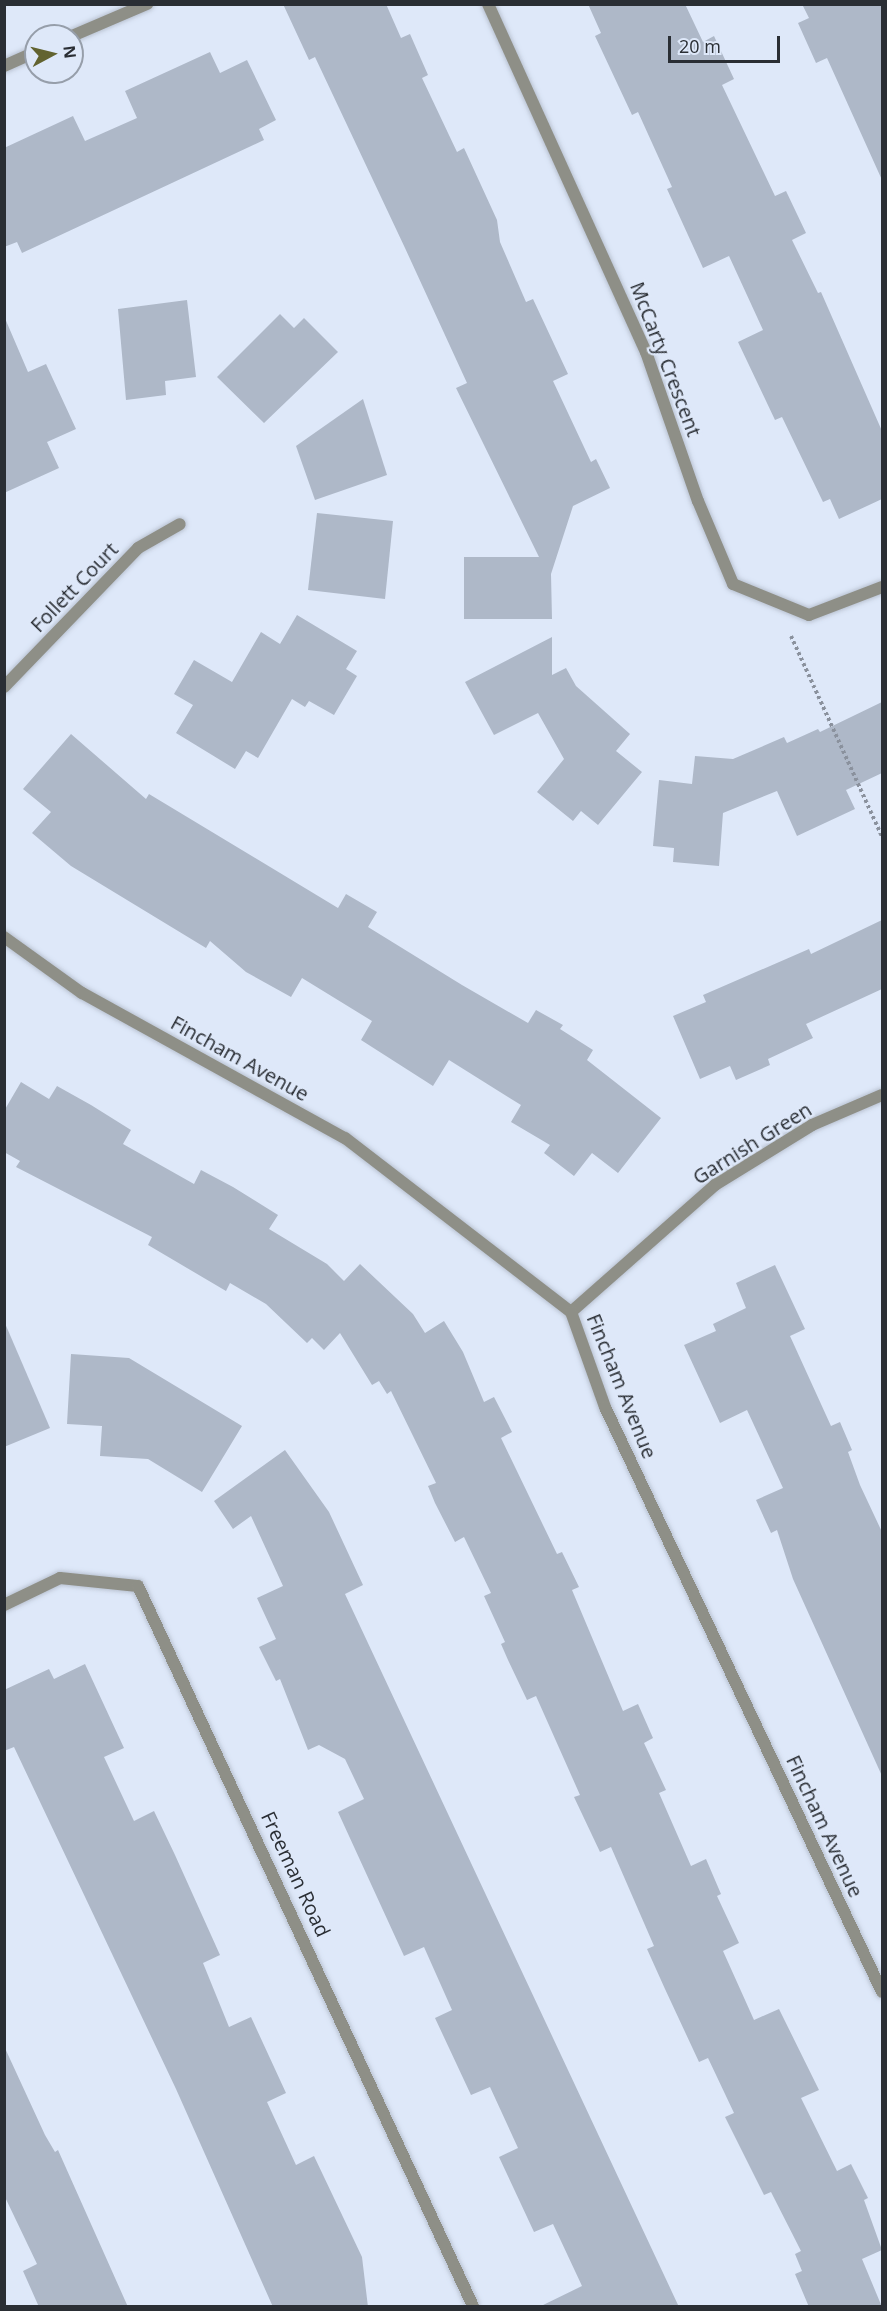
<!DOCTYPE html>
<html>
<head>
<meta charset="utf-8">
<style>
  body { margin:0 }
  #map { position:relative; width:887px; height:2311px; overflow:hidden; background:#dee8f9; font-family:"Open Sans",sans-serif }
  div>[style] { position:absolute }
  .building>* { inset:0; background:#aeb8c8 }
  .path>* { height:4px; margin-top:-2px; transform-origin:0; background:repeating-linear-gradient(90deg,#8a919d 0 3px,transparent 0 6px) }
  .roads { filter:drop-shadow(0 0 2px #bac3d2) drop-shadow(0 0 2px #bac3d2) }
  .minor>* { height:12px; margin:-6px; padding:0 6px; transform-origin:6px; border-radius:6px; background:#8e8f87 }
  .tertiary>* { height:12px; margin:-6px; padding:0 6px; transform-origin:6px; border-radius:6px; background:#8e8f87 }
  span { translate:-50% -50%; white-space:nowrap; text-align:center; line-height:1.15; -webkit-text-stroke:4.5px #dee8f9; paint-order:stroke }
  .street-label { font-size:20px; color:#2a2e34 }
  .frame { position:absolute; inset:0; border:6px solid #2a2e34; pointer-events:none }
  .north { position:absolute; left:24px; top:24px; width:60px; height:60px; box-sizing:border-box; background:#dee8f9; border:2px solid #969eaa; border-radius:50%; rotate:83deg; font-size:16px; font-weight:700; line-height:24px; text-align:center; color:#2a2e34 }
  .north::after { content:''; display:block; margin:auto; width:21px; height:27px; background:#626330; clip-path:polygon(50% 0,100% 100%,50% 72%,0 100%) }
  .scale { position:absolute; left:668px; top:36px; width:112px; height:27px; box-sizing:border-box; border:3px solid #2a2e34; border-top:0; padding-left:8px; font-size:18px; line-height:21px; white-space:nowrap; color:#2a2e34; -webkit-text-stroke:4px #dee8f9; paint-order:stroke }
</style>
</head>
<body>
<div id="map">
  <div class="building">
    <div style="clip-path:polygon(283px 4px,386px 4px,401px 38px,410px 34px,428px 75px,422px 78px,457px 152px,464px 148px,497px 220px,500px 242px,526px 302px,533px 299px,568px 374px,553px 381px,591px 462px,596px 459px,610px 488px,573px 506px,551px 574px,552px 619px,464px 619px,464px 557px,539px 557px,456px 388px,467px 383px,405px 248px,315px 57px,309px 60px)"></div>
    <div style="clip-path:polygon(588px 4px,685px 4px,703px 42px,714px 36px,734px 79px,722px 85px,775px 196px,786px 191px,806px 233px,792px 240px,818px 293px,821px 292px,882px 431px,882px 499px,839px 519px,830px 499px,823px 502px,782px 417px,775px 420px,738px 342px,763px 330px,729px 256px,703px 268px,667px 189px,672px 187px,638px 112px,632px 115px,595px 36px,601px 33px)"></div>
    <div style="clip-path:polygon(802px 4px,882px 4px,882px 180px,827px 58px,816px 63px,798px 23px,809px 18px)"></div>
    <div style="clip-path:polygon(210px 52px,220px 73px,247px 60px,276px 120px,259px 129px,264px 140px,22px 253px,17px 242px,4px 247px,4px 148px,73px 116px,85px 141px,137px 118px,125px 91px)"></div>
    <div style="clip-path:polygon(187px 300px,196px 377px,165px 381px,166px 395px,126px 400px,118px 309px)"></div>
    <div style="clip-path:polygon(280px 314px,294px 328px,304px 318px,338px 352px,264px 423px,217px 377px)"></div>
    <div style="clip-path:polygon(4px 316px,28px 372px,46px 364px,76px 429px,47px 442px,59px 468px,4px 493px)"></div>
    <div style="clip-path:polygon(363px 399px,387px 475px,315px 500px,296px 446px)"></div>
    <div style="clip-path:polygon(317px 513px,393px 521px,385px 599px,308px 590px)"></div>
    <div style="clip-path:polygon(297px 615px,357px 651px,346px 669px,357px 676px,334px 715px,309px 701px,305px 707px,292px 699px,258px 758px,246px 751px,235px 769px,176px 733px,193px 705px,174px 694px,194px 660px,232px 682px,261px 632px,280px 644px)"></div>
    <div style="clip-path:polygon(552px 637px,552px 675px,566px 668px,576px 686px,630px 734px,616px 751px,642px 772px,598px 825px,581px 811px,573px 821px,537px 792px,564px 759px,538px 713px,494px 735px,465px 682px)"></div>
    <div style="clip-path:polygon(882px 702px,882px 773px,846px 790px,855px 809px,797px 836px,777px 791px,723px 813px,719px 866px,673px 862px,674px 848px,653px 846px,659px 780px,692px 784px,695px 756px,733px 759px,784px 737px,787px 743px,818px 729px,820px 732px)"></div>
    <div style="clip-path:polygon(71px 734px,146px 799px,149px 794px,338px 908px,346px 894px,377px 912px,368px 927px,462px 985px,528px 1023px,536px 1010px,563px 1025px,560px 1029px,593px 1050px,587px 1060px,661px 1118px,618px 1173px,592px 1153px,574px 1176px,544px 1153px,550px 1145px,511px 1122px,521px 1105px,449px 1060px,433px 1086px,361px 1040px,372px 1021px,302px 978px,291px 997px,246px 972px,210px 941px,206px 948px,71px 866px,32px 833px,51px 812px,23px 789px)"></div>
    <div style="clip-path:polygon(882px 920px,882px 989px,806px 1024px,813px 1038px,768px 1059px,770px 1065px,736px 1080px,730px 1066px,700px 1079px,673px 1016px,706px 1002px,703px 995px,809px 949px,811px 954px)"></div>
    <div style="clip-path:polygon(21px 1082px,49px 1099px,57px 1086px,91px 1105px,131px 1130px,123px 1144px,194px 1184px,201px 1170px,233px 1187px,278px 1215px,269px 1229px,327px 1264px,344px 1281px,360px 1264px,413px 1314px,425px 1333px,444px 1321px,463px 1352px,484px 1402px,494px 1397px,512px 1432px,501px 1438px,557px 1554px,562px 1552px,579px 1587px,572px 1590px,623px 1711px,638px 1704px,653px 1738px,644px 1743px,666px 1790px,659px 1793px,691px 1866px,706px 1859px,721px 1894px,717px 1896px,739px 1943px,723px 1951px,754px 2020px,779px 2009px,819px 2090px,801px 2098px,837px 2171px,851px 2164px,868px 2198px,864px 2200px,882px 2250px,862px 2259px,882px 2307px,809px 2307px,795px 2274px,802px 2271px,795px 2254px,801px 2251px,771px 2192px,764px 2195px,725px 2117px,734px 2113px,708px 2058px,699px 2062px,665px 1989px,647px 1949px,654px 1946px,611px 1847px,600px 1852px,574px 1797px,580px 1795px,536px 1696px,527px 1700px,508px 1660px,501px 1644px,505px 1642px,484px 1596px,491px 1593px,464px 1537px,455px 1542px,435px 1503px,428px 1486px,436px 1483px,391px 1391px,387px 1394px,379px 1381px,372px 1385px,340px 1333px,324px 1350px,312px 1338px,307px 1343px,266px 1304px,230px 1283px,226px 1291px,148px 1245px,152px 1237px,16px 1167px,20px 1161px,4px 1152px,4px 1111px)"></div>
    <div style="clip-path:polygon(775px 1265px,805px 1329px,790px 1336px,831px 1426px,840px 1422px,852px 1450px,848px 1452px,860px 1485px,882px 1532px,882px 1776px,793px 1579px,777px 1530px,771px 1533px,756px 1500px,783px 1488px,747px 1410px,720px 1423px,684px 1345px,716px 1331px,713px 1324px,746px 1308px,736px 1283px)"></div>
    <div style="clip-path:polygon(4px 1321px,50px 1428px,4px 1447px)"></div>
    <div style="clip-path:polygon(71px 1354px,129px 1358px,242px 1426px,202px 1492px,148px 1459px,100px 1456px,102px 1426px,67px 1424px)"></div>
    <div style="clip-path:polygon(285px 1450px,329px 1512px,363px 1585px,345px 1594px,679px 2307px,539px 2307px,582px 2286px,553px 2224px,534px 2232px,499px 2157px,518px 2148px,490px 2087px,471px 2095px,435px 2018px,452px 2010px,424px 1947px,404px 1956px,338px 1812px,364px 1799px,345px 1759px,319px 1745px,308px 1750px,280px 1679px,276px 1681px,259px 1647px,276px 1639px,257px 1598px,283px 1586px,251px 1516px,233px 1529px,214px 1501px)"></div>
    <div style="clip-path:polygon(85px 1664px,124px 1748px,104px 1757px,134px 1821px,154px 1811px,175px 1855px,220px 1955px,203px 1963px,229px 2027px,251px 2017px,286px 2093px,267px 2102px,296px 2165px,314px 2156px,362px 2257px,368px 2307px,273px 2307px,176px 2089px,14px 1747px,4px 1751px,4px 1690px,49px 1669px,54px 1679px)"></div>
    <div style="clip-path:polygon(4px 2046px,45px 2135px,55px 2152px,58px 2150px,128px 2307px,39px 2307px,23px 2271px,37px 2264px,4px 2195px)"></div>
  </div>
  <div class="path">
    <div style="left:791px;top:636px;width:221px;rotate:65.6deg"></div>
  </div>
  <div class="roads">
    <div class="minor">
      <div style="left:488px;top:4px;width:382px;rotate:65.6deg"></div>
      <div style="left:646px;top:352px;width:158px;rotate:70.8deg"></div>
      <div style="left:698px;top:501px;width:90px;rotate:67.1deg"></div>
      <div style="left:733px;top:584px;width:82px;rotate:22.2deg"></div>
      <div style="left:809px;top:615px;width:78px;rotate:-21deg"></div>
      <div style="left:72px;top:36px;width:82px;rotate:-23.1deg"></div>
      <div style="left:4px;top:66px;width:35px;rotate:-24deg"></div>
      <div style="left:4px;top:687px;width:193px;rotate:-46deg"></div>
      <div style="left:138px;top:548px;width:48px;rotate:-29.7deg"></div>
      <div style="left:571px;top:1312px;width:192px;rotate:-41.4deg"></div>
      <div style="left:715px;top:1185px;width:114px;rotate:-31.7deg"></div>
      <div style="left:812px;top:1125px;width:76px;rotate:-23.2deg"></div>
      <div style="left:4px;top:1605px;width:62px;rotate:-25.7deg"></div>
      <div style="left:60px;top:1578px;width:78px;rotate:5.9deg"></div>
      <div style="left:138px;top:1586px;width:794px;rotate:65.05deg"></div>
    </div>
    <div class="tertiary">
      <div style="left:4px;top:937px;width:96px;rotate:35.7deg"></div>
      <div style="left:82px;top:993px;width:300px;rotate:28.9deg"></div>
      <div style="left:345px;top:1138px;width:285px;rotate:37.6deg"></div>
      <div style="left:571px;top:1312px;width:101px;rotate:70.3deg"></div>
      <div style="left:605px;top:1407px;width:647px;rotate:64.66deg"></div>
    </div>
  </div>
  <div class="street-label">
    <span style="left:666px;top:359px;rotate:69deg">McCarty Crescent</span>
    <span style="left:74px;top:587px;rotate:-46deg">Follett Court</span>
    <span style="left:240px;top:1058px;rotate:29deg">Fincham Avenue</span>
    <span style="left:752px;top:1143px;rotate:-32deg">Garnish Green</span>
    <span style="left:622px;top:1386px;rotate:68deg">Fincham Avenue</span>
    <span style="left:825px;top:1826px;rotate:65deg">Fincham Avenue</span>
    <span style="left:296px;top:1874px;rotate:65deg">Freeman Road</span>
  </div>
  <div class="frame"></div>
  <div class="north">N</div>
  <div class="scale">20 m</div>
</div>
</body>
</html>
